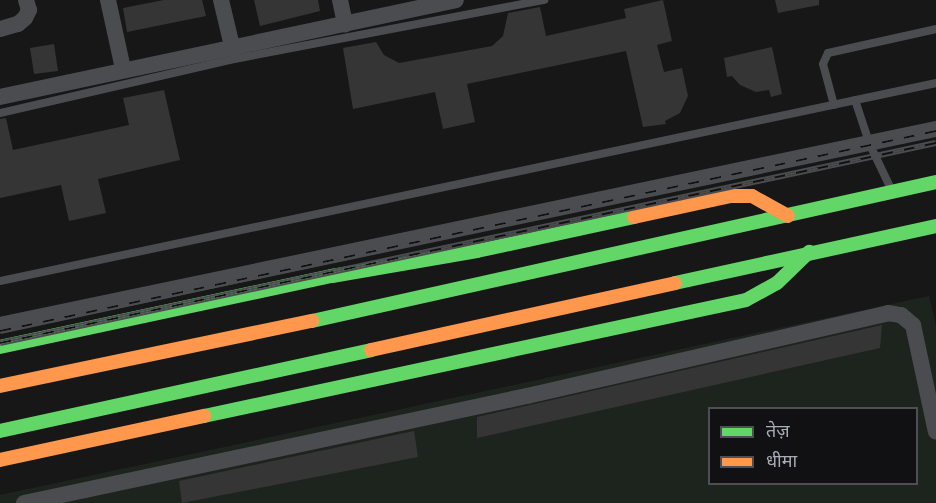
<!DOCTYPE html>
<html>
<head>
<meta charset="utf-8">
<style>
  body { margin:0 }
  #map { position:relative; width:936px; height:503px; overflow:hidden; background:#171717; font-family:"Fira Sans Condensed","Noto Sans Devanagari",sans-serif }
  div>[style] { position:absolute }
  .green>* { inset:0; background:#1d241e }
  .building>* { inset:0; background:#353536 }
  .lane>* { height:8px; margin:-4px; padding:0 4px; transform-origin:4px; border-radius:4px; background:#4b4c50 }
  .street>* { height:16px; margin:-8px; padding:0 8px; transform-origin:8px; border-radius:8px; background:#4b4c50 }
  .fast>* { height:14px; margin:-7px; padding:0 7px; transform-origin:7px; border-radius:7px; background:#63d668 }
  .slow>* { height:14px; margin:-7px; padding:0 7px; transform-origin:7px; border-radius:7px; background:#ff974d }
  .rail>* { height:6px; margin-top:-3px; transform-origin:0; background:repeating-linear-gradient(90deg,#111113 0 11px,#4b4c4f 0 22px); box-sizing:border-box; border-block:2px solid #4b4c4f }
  span { translate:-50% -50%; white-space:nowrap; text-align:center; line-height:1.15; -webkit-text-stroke:4.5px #111113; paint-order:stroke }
  .legend { position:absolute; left:708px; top:407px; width:210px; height:78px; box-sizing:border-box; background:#111113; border:2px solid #4d4f55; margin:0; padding:8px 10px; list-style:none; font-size:18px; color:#a8adb8 }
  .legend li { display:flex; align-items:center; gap:12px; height:30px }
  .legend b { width:30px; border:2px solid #4d4f55 }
</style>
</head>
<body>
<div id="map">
  <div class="green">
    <div style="clip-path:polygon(evenodd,929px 296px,936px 326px,936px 503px,0 503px,0 495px,929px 296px,710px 408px,916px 408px,916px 484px,710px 484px,710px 408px)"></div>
  </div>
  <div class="building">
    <div style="clip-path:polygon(164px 0,202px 0,206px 16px,127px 32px,123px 8px)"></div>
    <div style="clip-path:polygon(254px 0,318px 0,320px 11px,260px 26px)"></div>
    <div style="clip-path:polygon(663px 0,672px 41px,657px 45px,664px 72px,682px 68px,688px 96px,680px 113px,665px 121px,666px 124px,643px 127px,626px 51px,467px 84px,475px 122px,443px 129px,435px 92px,353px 109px,343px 48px,376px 42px,384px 55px,399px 63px,492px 46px,503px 36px,508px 13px,540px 7px,546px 36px,626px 18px,624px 9px)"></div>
    <div style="clip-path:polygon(775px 0,819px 0,819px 5px,778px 13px)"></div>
    <div style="clip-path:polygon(54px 44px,58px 71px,34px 74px,30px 48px)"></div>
    <div style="clip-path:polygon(772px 47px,782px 94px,771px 97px,769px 90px,756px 92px,740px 85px,732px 76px,727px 77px,724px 58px)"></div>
    <div style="clip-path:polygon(164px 90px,180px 160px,98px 179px,106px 213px,69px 221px,61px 185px,0 198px,0 119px,6px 118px,13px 150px,129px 125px,123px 98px)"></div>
    <div style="clip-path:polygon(882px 325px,880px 348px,477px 438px,477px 417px)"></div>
    <div style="clip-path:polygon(414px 431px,418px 457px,182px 503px,179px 481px)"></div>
  </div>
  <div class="lane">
    <div style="left:855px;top:100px;width:47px;rotate:71.6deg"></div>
    <div style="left:870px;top:145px;width:51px;rotate:64.4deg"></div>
    <div style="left:834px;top:105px;width:42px;rotate:-105deg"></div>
    <div style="left:823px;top:64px;width:12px;rotate:-66deg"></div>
    <div style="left:828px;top:53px;width:111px;rotate:-12.5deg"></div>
    <div style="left:0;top:113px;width:240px;rotate:-13deg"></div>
    <div style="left:234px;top:59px;width:316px;rotate:-10.8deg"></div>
    <div style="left:0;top:281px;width:957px;rotate:-11.94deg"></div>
  </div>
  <div class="street">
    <div style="left:108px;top:0;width:71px;rotate:77.7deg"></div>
    <div style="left:221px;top:0;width:47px;rotate:76.6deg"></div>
    <div style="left:340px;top:0;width:25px;rotate:78deg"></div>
    <div style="left:0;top:29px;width:19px;rotate:-16deg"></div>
    <div style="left:18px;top:24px;width:9px;rotate:-41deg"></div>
    <div style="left:25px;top:18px;width:9px;rotate:-63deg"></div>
    <div style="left:29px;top:10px;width:10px;rotate:-107deg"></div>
    <div style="left:0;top:97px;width:466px;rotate:-12deg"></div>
    <div style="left:0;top:325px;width:956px;rotate:-11.83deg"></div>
    <div style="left:24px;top:503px;width:514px;rotate:-12.01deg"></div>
    <div style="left:527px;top:396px;width:370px;rotate:-12.9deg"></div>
    <div style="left:888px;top:313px;width:13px;rotate:9deg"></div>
    <div style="left:901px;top:315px;width:16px;rotate:40deg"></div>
    <div style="left:913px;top:325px;width:109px;rotate:77.9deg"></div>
  </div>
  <div class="fast">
    <div style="left:675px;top:283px;width:267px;rotate:-12.3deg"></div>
    <div style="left:312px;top:321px;width:639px;rotate:-12.56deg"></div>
    <div style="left:0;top:347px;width:340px;rotate:-12.1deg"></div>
    <div style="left:332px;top:276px;width:147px;rotate:-9.8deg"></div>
    <div style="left:477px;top:251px;width:161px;rotate:-12.2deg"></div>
    <div style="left:204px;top:416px;width:554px;rotate:-12.08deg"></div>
    <div style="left:746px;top:300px;width:35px;rotate:-29deg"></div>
    <div style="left:777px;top:283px;width:45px;rotate:-44.1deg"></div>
    <div style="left:0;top:431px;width:380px;rotate:-12.3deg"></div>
  </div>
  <div class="slow">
    <div style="left:634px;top:217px;width:98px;rotate:-12.3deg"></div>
    <div style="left:730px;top:196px;width:22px"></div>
    <div style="left:752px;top:196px;width:41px;rotate:29.1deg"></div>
    <div style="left:371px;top:350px;width:311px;rotate:-12.4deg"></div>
    <div style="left:0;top:386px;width:319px;rotate:-11.8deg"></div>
    <div style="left:0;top:460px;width:209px;rotate:-12.2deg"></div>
  </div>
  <div class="rail">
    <div style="left:0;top:331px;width:957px;rotate:-12.06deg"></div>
    <div style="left:0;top:343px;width:957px;rotate:-12.06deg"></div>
  </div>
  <ul class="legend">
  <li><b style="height:8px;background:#63d668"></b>तेज़</li>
  <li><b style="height:8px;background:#ff974d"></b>धीमा</li>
  </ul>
</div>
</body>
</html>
